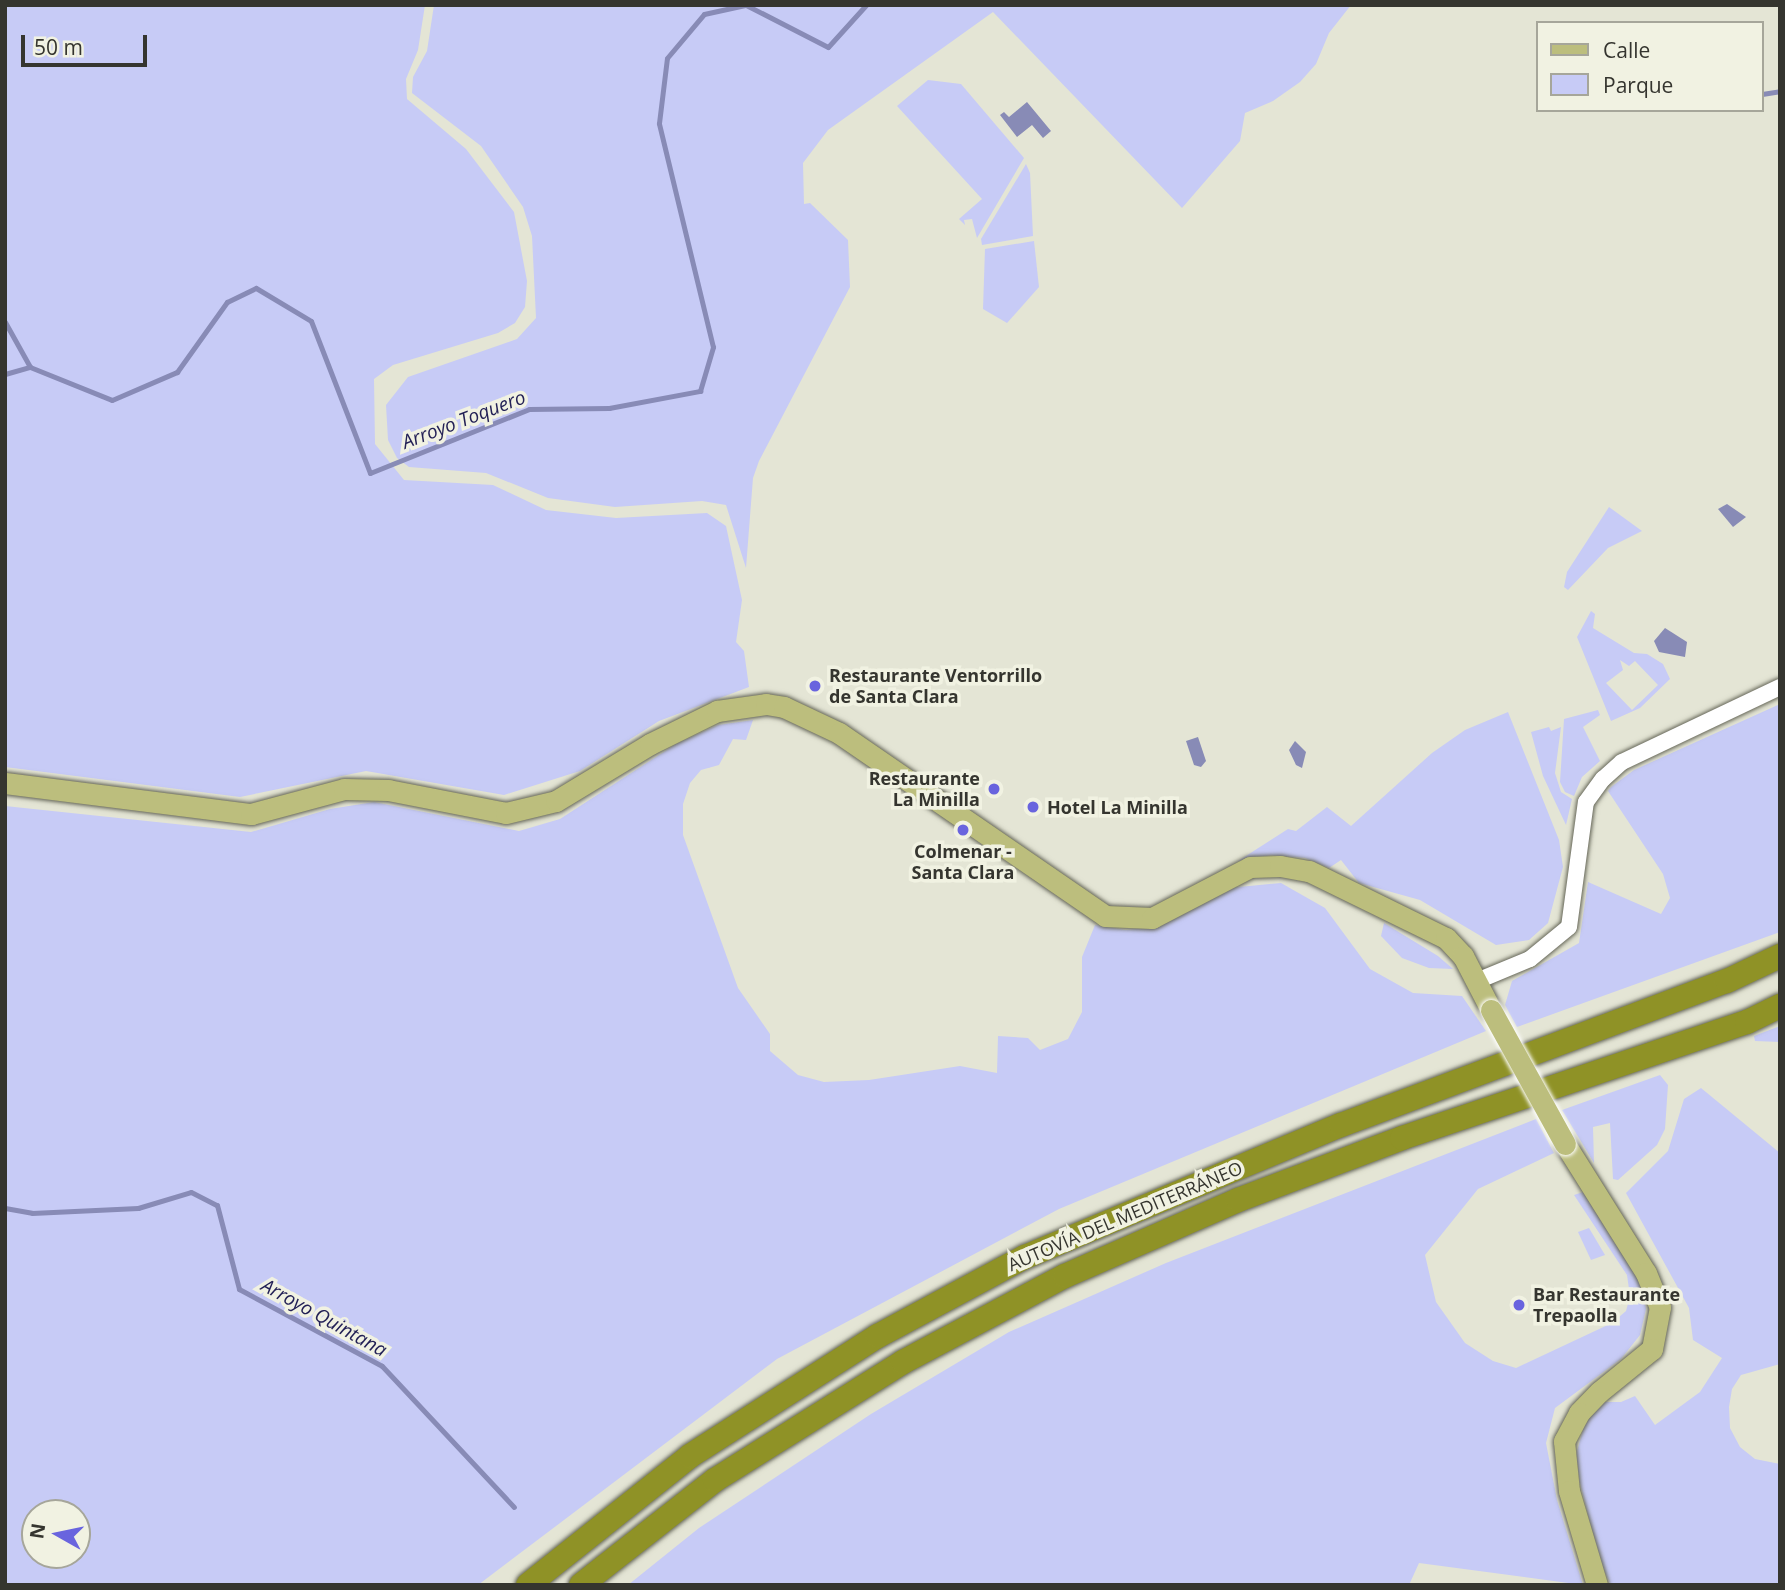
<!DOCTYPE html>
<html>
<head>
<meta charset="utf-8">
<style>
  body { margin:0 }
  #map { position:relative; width:1785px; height:1590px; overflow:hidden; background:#e4e5d5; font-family:"Open Sans",sans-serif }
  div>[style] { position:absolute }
  .green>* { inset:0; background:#c7cbf6 }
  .water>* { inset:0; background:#888bb6 }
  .stream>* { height:5px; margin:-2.5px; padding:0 2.5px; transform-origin:2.5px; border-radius:2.5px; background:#888bb6 }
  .roads { filter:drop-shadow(0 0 2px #656658) drop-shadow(0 0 2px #656658) }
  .minor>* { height:16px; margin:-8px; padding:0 8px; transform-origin:8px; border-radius:8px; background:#fff }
  .major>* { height:21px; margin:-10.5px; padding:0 10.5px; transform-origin:10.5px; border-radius:10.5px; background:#bcbe7d }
  .highway>* { height:24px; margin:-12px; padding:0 12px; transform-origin:12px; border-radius:12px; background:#8f9226 }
  .bridges { filter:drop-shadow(0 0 2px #fff) drop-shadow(0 0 2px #fff) }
  .major-bridge>* { height:21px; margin:-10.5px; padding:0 10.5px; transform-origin:10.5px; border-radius:10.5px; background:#bcbe7d }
  .dots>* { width:19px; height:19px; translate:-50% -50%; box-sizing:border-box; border:4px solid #f1f2e2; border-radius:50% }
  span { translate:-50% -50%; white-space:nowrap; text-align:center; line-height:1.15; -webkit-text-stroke:7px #f1f2e2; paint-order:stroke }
  .poi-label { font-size:18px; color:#35352f; font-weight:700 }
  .left { translate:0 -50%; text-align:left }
  .right { translate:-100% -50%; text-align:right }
  .street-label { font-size:18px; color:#35352f }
  .water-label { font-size:19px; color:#232156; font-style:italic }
  .frame { position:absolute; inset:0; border:7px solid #35352f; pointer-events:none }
  .legend { position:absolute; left:1536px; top:21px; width:228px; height:91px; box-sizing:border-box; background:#f1f2e2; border:2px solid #a6a69a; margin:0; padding:9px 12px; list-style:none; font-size:21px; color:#35352f }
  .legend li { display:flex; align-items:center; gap:14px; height:35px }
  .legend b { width:35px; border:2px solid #a6a69a }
  .north { position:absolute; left:21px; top:1499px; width:70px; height:70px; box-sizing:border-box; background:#f1f2e2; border:2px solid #a6a69a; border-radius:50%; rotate:279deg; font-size:19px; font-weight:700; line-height:28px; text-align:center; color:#35352f }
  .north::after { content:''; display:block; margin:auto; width:24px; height:32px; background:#6964de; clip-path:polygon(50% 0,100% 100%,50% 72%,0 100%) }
  .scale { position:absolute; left:21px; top:35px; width:126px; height:32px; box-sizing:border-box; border:4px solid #35352f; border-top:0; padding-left:9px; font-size:21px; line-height:24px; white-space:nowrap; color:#35352f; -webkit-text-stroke:5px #f1f2e2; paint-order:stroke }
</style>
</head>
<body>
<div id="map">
  <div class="green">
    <div style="clip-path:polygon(5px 5px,425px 5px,418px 50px,406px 79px,407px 99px,466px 149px,514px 212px,527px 281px,525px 307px,515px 323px,498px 333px,393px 365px,374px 379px,375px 444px,404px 480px,493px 485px,546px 510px,616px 518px,707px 513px,726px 526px,742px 600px,736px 642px,744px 651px,749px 687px,659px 721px,580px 771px,504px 795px,366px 771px,240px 797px,5px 767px)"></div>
    <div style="clip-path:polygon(434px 5px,1351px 5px,1329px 33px,1316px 64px,1300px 82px,1273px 101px,1245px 113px,1240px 141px,1182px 208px,993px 12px,828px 130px,803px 163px,804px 204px,810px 203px,848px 240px,850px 287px,759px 461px,753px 478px,746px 568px,726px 505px,702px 501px,615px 507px,548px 498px,486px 473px,409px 467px,397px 458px,388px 440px,386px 405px,408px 377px,517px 339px,536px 318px,532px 236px,523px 207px,481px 146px,412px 93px,413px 77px,427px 51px)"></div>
    <div style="clip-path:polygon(928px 80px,961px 84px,1024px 158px,977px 238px,972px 219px,964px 220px,965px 225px,959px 219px,982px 199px,897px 106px)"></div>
    <div style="clip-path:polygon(1026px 164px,1030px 173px,1033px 236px,982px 245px,981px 239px)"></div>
    <div style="clip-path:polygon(1034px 241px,1039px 287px,1007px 323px,983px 309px,985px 249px)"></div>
    <div style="clip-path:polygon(1609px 507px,1642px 531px,1608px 548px,1568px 590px,1564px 587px,1567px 572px)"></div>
    <div style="clip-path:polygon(evenodd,1591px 611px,1595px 614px,1593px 628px,1634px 653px,1647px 654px,1663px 664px,1670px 679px,1640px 708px,1611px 721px,1577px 637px,1591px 611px,1620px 660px,1629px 666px,1635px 661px,1658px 685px,1632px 710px,1606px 683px,1623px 670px,1620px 660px)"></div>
    <div style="clip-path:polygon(1780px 704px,1780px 932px,1517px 1027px,1505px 1005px,1512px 981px,1579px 943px,1588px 882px,1661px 914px,1670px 898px,1663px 874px,1608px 791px,1611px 787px,1634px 770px)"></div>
    <div style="clip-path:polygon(1598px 710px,1600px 715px,1583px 727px,1600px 761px,1582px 777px,1574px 796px,1565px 792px,1560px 782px,1564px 719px)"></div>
    <div style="clip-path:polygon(1508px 712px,1559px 840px,1563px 867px,1548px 923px,1529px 940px,1496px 945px,1420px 900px,1359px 883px,1341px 860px,1329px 868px,1305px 858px,1271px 855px,1238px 861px,1288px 829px,1296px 831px,1327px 807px,1351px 826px,1432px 753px,1465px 730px)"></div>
    <div style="clip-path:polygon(evenodd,753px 720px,746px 740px,733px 739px,719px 765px,701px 770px,690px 783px,683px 804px,683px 835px,738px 988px,770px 1034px,770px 1051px,798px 1075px,824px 1082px,869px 1080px,960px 1066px,997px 1073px,998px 1036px,1028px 1038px,1040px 1050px,1068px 1039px,1082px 1012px,1082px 957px,1095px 925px,1126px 930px,1157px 926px,1229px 888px,1281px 883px,1325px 908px,1370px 969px,1413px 993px,1462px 996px,1486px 1031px,1059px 1209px,777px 1359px,478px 1585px,5px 1585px,5px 806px,251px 832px,330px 809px,374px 802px,519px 831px,560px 819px,676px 744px,718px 725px,753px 720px,35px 1513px,77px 1513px,77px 1555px,35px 1555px,35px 1513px)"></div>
    <div style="clip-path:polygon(1549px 727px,1551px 731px,1561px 727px,1555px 773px,1561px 792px,1572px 799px,1566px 825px,1543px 776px,1531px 732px)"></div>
    <div style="clip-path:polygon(1384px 923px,1438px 956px,1453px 969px,1429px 968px,1402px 958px,1381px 936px)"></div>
    <div style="clip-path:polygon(1780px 1026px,1780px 1042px,1755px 1041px,1754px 1036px)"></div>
    <div style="clip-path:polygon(1660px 1075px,1668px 1085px,1665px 1129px,1657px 1145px,1618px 1180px,1613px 1179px,1610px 1123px,1593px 1127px,1594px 1163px,1562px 1110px)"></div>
    <div style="clip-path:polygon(1701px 1088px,1780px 1153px,1780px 1364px,1741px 1375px,1732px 1389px,1729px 1407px,1730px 1428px,1740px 1447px,1755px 1459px,1780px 1464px,1780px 1585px,1611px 1585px,1600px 1562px,1580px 1483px,1576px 1455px,1584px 1426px,1600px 1402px,1621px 1402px,1635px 1396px,1655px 1425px,1700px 1392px,1722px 1358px,1693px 1340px,1689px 1308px,1626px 1193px,1668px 1151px,1684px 1099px)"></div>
    <div style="clip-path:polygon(1536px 1119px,1554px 1153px,1478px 1189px,1425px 1255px,1436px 1302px,1465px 1343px,1493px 1361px,1516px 1368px,1612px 1323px,1626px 1311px,1630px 1296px,1627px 1275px,1574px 1195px,1583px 1192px,1643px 1287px,1646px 1309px,1640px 1335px,1621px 1359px,1555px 1408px,1546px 1443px,1557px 1500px,1583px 1585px,1419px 1563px,1409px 1585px,628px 1585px,699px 1528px,871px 1414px,1009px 1332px,1166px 1263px)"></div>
    <div style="clip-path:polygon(1589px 1228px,1605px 1255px,1591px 1260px,1578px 1232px)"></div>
  </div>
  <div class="water">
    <div style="clip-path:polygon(1027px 102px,1051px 131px,1043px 138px,1032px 125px,1017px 137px,1000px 115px,1004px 112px,1009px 117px)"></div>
    <div style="clip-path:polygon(1727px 504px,1746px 517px,1733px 527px,1718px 509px)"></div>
    <div style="clip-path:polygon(1665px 628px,1687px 642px,1685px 657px,1659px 652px,1654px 641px)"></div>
    <div style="clip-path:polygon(1198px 737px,1206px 761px,1201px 767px,1194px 765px,1186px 741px)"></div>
    <div style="clip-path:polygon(1295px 741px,1306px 752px,1302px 768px,1296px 765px,1289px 750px)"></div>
  </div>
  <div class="stream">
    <div style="left:746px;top:5px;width:92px;rotate:27.1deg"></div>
    <div style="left:828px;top:47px;width:57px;rotate:-47.9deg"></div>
    <div style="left:1762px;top:94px;width:18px;rotate:-9deg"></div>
    <div style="left:5px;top:322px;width:51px;rotate:60.9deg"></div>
    <div style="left:5px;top:374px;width:26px;rotate:-16deg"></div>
    <div style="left:30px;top:367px;width:88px;rotate:21.9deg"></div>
    <div style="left:112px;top:400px;width:71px;rotate:-23.3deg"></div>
    <div style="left:177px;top:372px;width:86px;rotate:-54.5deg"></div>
    <div style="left:227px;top:302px;width:32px;rotate:-26deg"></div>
    <div style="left:256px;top:288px;width:64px;rotate:31deg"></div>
    <div style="left:311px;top:321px;width:163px;rotate:68.8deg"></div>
    <div style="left:370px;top:473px;width:171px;rotate:-21.9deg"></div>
    <div style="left:529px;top:409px;width:80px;rotate:-0.7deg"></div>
    <div style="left:609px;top:408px;width:93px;rotate:-10.6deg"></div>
    <div style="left:700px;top:391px;width:46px;rotate:-73.5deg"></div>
    <div style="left:713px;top:347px;width:230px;rotate:-103.6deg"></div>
    <div style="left:659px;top:123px;width:65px;rotate:-83deg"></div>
    <div style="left:667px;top:58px;width:57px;rotate:-49.9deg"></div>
    <div style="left:704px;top:14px;width:42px;rotate:-12.4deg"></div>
    <div style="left:5px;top:1208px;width:27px;rotate:10deg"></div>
    <div style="left:32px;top:1213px;width:106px;rotate:-2.7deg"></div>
    <div style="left:138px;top:1208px;width:55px;rotate:-16.8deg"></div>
    <div style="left:191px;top:1192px;width:29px;rotate:27deg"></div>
    <div style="left:217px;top:1205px;width:87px;rotate:75.3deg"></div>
    <div style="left:239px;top:1289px;width:162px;rotate:28.3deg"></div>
    <div style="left:382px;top:1366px;width:193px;rotate:46.9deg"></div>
  </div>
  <div class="roads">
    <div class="minor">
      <div style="left:1477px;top:981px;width:57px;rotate:-22.5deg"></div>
      <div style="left:1530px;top:959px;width:50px;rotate:-39.4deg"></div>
      <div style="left:1569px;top:927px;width:126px;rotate:-82.3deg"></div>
      <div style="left:1586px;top:802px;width:29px;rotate:-54deg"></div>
      <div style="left:1603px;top:779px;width:25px;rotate:-42deg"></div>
      <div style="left:1622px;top:762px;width:175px;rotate:-25.4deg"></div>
    </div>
    <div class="major">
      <div style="left:5px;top:783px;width:248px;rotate:7.2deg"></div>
      <div style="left:251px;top:814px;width:96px;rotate:-15deg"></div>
      <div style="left:344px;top:789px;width:44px;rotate:1.3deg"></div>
      <div style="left:388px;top:790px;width:120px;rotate:11deg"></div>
      <div style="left:506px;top:813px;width:51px;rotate:-13.5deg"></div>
      <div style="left:556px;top:801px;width:110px;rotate:-31.2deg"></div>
      <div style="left:650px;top:744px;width:75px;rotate:-26.2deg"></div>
      <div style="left:717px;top:711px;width:49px;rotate:-8.1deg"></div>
      <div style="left:766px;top:704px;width:18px;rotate:9deg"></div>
      <div style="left:784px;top:707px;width:61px;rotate:25.3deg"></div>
      <div style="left:839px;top:733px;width:323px;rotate:34.5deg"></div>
      <div style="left:1105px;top:916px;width:47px;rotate:2.4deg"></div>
      <div style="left:1152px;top:918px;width:110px;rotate:-27.5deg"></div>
      <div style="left:1250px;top:867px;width:30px;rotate:-2deg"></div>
      <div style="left:1280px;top:866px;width:29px;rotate:10deg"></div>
      <div style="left:1309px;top:871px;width:153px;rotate:26.1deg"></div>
      <div style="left:1446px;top:938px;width:25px;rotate:47deg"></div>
      <div style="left:1463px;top:956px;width:61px;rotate:62.6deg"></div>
      <div style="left:1565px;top:1144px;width:152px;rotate:57.9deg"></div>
      <div style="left:1646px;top:1273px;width:37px;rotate:68deg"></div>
      <div style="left:1660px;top:1307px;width:43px;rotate:100.8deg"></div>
      <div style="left:1652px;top:1349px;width:68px;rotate:140.9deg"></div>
      <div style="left:1599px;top:1392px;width:29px;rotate:134deg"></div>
      <div style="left:1579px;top:1413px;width:32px;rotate:118deg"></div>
      <div style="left:1564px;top:1441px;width:50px;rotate:84.3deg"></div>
      <div style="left:1569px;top:1491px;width:98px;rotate:73.4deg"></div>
    </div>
    <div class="highway">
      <div style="left:528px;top:1585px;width:207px;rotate:-38.5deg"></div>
      <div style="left:690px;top:1456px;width:223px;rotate:-32.6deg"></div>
      <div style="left:878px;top:1336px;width:167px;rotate:-28.3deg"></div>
      <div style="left:1025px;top:1257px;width:342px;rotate:-22.7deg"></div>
      <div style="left:1341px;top:1125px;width:412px;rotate:-20.5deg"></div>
      <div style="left:1727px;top:981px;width:59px;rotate:-25.3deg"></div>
      <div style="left:581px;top:1585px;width:170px;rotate:-38.1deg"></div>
      <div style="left:715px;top:1480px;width:222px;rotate:-32.1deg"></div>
      <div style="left:903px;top:1362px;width:183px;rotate:-28deg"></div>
      <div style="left:1065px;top:1276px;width:189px;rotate:-23.7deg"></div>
      <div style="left:1238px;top:1200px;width:175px;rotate:-20.7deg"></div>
      <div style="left:1402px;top:1138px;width:364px;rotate:-18.6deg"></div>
      <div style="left:1747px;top:1022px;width:37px;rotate:-26deg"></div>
    </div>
  </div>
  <div class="bridges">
    <div class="major-bridge">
      <div style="left:1491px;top:1010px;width:153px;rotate:61.1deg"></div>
    </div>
  </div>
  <div class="dots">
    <div style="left:815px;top:686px;background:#6964de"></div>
    <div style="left:994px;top:789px;background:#6964de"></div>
    <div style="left:1033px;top:807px;background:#6964de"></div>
    <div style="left:963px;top:830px;background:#6964de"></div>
    <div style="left:1519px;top:1305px;background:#6964de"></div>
  </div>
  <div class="poi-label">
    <span class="left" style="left:829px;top:686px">Restaurante Ventorrillo<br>de Santa Clara</span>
    <span class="right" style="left:980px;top:789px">Restaurante<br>La Minilla</span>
    <span class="left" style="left:1047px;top:807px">Hotel La Minilla</span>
    <span style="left:963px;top:862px">Colmenar -<br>Santa Clara</span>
    <span class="left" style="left:1533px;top:1305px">Bar Restaurante<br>Trepaolla</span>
  </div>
  <div class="street-label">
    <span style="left:1125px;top:1216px;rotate:-23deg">AUTOVÍA DEL MEDITERRÁNEO</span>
  </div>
  <div class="water-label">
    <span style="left:464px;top:420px;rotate:-21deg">Arroyo Toquero</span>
    <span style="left:324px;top:1318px;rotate:29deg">Arroyo Quintana</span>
  </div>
  <div class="frame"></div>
  <ul class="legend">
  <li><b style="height:9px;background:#bcbe7d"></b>Calle</li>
  <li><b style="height:19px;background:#c7cbf6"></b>Parque</li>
  </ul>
  <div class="north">N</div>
  <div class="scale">50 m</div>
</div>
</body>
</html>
